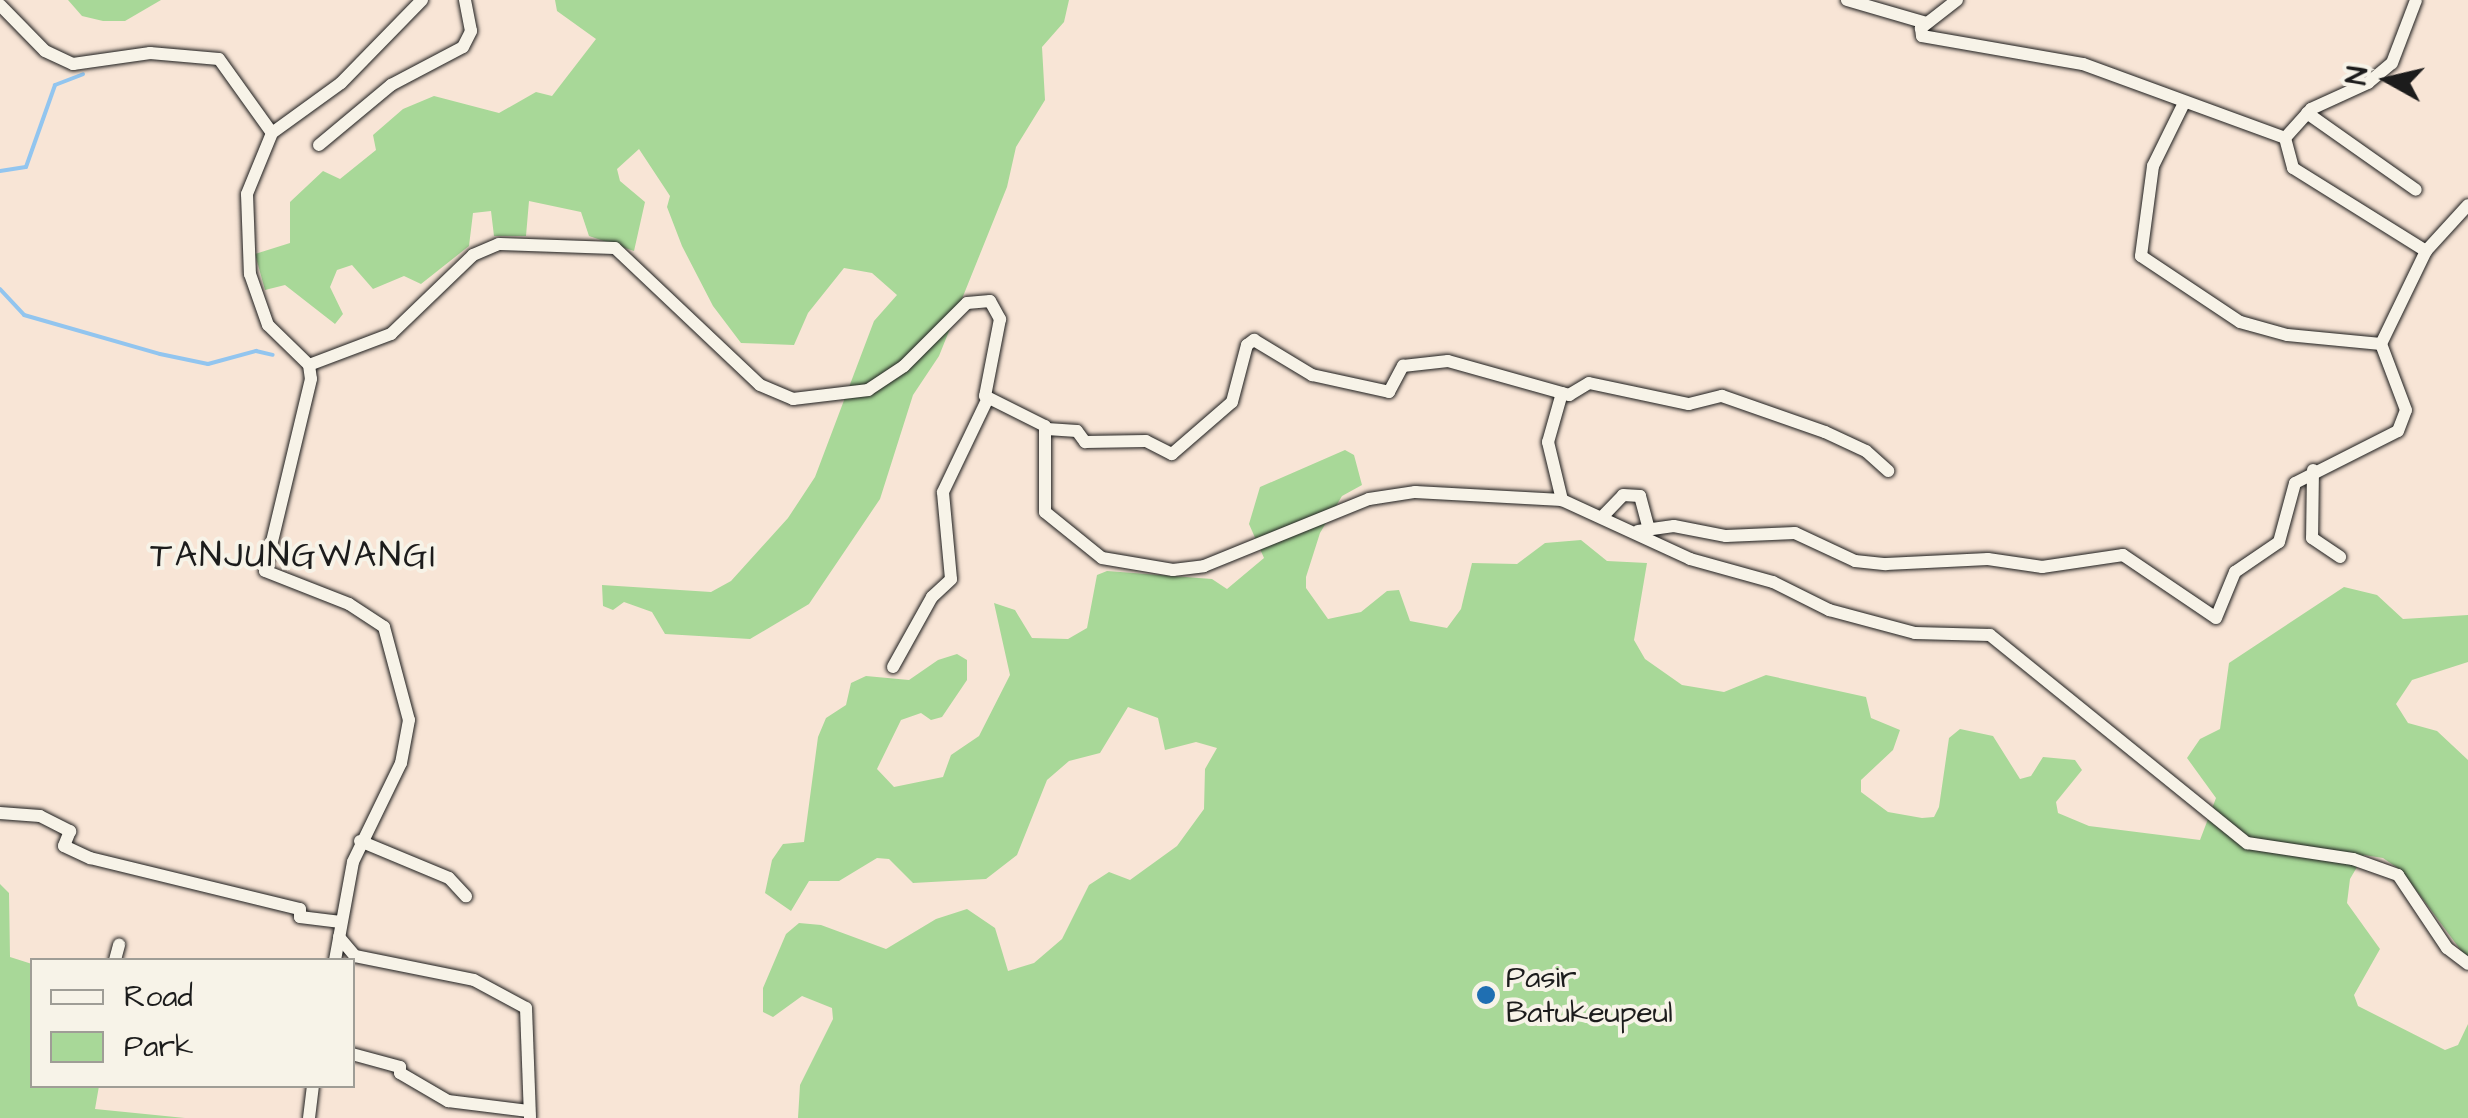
<!DOCTYPE html>
<html>
<head>
<meta charset="utf-8">
<style>
  body { margin:0 }
  #map { position:relative; width:2468px; height:1118px; overflow:hidden; background:#f8e5d6; font-family:"Architects Daughter",sans-serif }
  div>[style] { position:absolute }
  .green>* { inset:0; background:#a8d898 }
  .stream>* { height:4px; margin:-2px; padding:0 2px; transform-origin:2px; border-radius:2px; background:#92c5ef }
  .roads { filter:drop-shadow(0 0 2px #1c1c1c) drop-shadow(0 0 2px #1c1c1c) }
  .minor>* { height:12px; margin:-6px; padding:0 6px; transform-origin:6px; border-radius:6px; background:#f7f3e8 }
  .dots>* { width:28px; height:28px; translate:-50% -50%; box-sizing:border-box; border:5px solid #f7f3e8; border-radius:50% }
  span { translate:-50% -50%; white-space:nowrap; text-align:center; line-height:1.15; -webkit-text-stroke:8px #f7f3e8; paint-order:stroke }
  .poi-label { font-size:30px; color:#1c1c1c }
  .left { translate:0 -50%; text-align:left }
  .quarter-label { font-size:35px; color:#1c1c1c; letter-spacing:2.5px }
  .legend { position:absolute; left:30px; top:958px; width:325px; height:130px; box-sizing:border-box; background:#f7f3e8; border:2px solid #9f9d96; margin:0; padding:12px 18px; list-style:none; font-size:30px; color:#1c1c1c }
  .legend li { display:flex; align-items:center; gap:20px; height:50px }
  .legend b { width:50px; border:2px solid #9f9d96 }
  .north { position:absolute; left:2338px; top:30px; width:100px; height:100px; -webkit-text-stroke:8px #f7f3e8; paint-order:stroke; rotate:278deg; font-size:28px; font-weight:700; line-height:40px; text-align:center; color:#1c1c1c }
  .north::after { content:''; display:block; margin:auto; width:35px; height:45px; background:#1c1c1c; clip-path:polygon(50% 0,100% 100%,50% 72%,0 100%) }
</style>
</head>
<body>
<div id="map">
  <div class="green">
    <div style="clip-path:polygon(68px 0,161px 0,125px 21px,103px 21px,82px 16px)"></div>
    <div style="clip-path:polygon(555px 0,1069px 0,1064px 22px,1042px 47px,1045px 100px,1016px 147px,1007px 187px,939px 356px,913px 395px,880px 499px,809px 604px,750px 639px,665px 634px,652px 612px,624px 602px,613px 610px,603px 606px,602px 585px,711px 592px,731px 581px,788px 518px,815px 477px,874px 321px,897px 295px,872px 273px,844px 268px,808px 313px,794px 345px,741px 343px,713px 306px,682px 246px,667px 207px,670px 196px,639px 149px,617px 169px,620px 181px,645px 202px,634px 251px,589px 236px,581px 212px,529px 201px,526px 236px,494px 236px,491px 211px,473px 213px,469px 246px,421px 284px,404px 276px,373px 289px,352px 265px,337px 270px,330px 287px,343px 314px,335px 324px,285px 285px,265px 290px,255px 254px,290px 243px,290px 202px,323px 171px,340px 179px,376px 150px,373px 135px,403px 109px,434px 96px,499px 113px,536px 92px,552px 96px,596px 39px,557px 11px)"></div>
    <div style="clip-path:polygon(1345px 450px,1354px 455px,1362px 485px,1342px 496px,1320px 533px,1306px 577px,1306px 588px,1328px 619px,1361px 612px,1387px 591px,1399px 590px,1410px 621px,1447px 628px,1461px 609px,1472px 563px,1517px 564px,1545px 543px,1581px 540px,1607px 561px,1647px 563px,1634px 640px,1645px 659px,1682px 685px,1724px 692px,1766px 675px,1866px 697px,1871px 718px,1900px 730px,1893px 750px,1861px 780px,1861px 792px,1888px 812px,1922px 818px,1934px 817px,1939px 807px,1949px 738px,1960px 729px,1993px 736px,2020px 779px,2031px 776px,2043px 757px,2075px 760px,2082px 770px,2056px 802px,2058px 813px,2089px 826px,2200px 840px,2216px 798px,2187px 758px,2200px 739px,2220px 729px,2229px 663px,2344px 587px,2377px 595px,2403px 619px,2468px 615px,2468px 662px,2412px 680px,2396px 704px,2408px 723px,2437px 731px,2468px 760px,2468px 960px,2402px 871px,2383px 858px,2364px 855px,2350px 879px,2347px 903px,2380px 949px,2354px 995px,2358px 1006px,2445px 1050px,2458px 1045px,2468px 1024px,2468px 1118px,798px 1118px,800px 1085px,833px 1019px,832px 1008px,802px 996px,773px 1017px,763px 1012px,763px 988px,786px 934px,799px 923px,821px 925px,886px 949px,936px 919px,967px 909px,995px 928px,1008px 971px,1034px 963px,1062px 939px,1089px 885px,1109px 872px,1130px 880px,1177px 846px,1204px 809px,1205px 769px,1217px 748px,1196px 742px,1165px 750px,1158px 718px,1128px 707px,1100px 753px,1069px 761px,1047px 780px,1017px 855px,986px 879px,913px 883px,889px 859px,877px 858px,839px 881px,809px 881px,791px 911px,765px 893px,772px 860px,783px 844px,804px 842px,818px 737px,826px 718px,846px 705px,851px 683px,866px 676px,909px 680px,938px 660px,957px 654px,967px 660px,967px 680px,942px 717px,931px 720px,921px 713px,901px 720px,877px 769px,894px 787px,943px 777px,951px 755px,979px 736px,1010px 675px,994px 603px,1015px 610px,1032px 638px,1068px 639px,1087px 628px,1097px 575px,1107px 571px,1212px 579px,1227px 589px,1264px 558px,1249px 524px,1260px 487px)"></div>
    <div style="clip-path:polygon(0 884px,9px 893px,10px 957px,32px 964px,32px 1086px,99px 1086px,95px 1109px,185px 1118px,0 1118px)"></div>
  </div>
  <div class="stream">
    <div style="left:0;top:171px;width:26px;rotate:-9deg"></div>
    <div style="left:26px;top:167px;width:87px;rotate:-70.5deg"></div>
    <div style="left:55px;top:85px;width:30px;rotate:-21deg"></div>
    <div style="left:0;top:289px;width:35px;rotate:47deg"></div>
    <div style="left:24px;top:315px;width:141px;rotate:16deg"></div>
    <div style="left:160px;top:354px;width:49px;rotate:11.8deg"></div>
    <div style="left:208px;top:364px;width:50px;rotate:-15.2deg"></div>
    <div style="left:256px;top:351px;width:17px;rotate:13deg"></div>
  </div>
  <div class="roads">
    <div class="minor">
      <div style="left:1847px;top:0;width:82px;rotate:16.2deg"></div>
      <div style="left:1957px;top:0;width:46px;rotate:142.1deg"></div>
      <div style="left:1921px;top:28px;width:8px;rotate:83deg"></div>
      <div style="left:1922px;top:36px;width:163px;rotate:9.9deg"></div>
      <div style="left:2083px;top:64px;width:215px;rotate:20.1deg"></div>
      <div style="left:2285px;top:138px;width:39px;rotate:-48deg"></div>
      <div style="left:2311px;top:109px;width:63px;rotate:-24.5deg"></div>
      <div style="left:2368px;top:83px;width:31px;rotate:-40deg"></div>
      <div style="left:2392px;top:63px;width:67px;rotate:-69.1deg"></div>
      <div style="left:0;top:5px;width:64px;rotate:45.6deg"></div>
      <div style="left:45px;top:51px;width:31px;rotate:25deg"></div>
      <div style="left:73px;top:64px;width:78px;rotate:-8.1deg"></div>
      <div style="left:150px;top:53px;width:69px;rotate:5deg"></div>
      <div style="left:219px;top:59px;width:91px;rotate:54.4deg"></div>
      <div style="left:272px;top:133px;width:66px;rotate:112.3deg"></div>
      <div style="left:247px;top:194px;width:80px;rotate:87.9deg"></div>
      <div style="left:250px;top:274px;width:54px;rotate:70.6deg"></div>
      <div style="left:268px;top:325px;width:57px;rotate:44.3deg"></div>
      <div style="left:309px;top:365px;width:14px;rotate:82deg"></div>
      <div style="left:311px;top:379px;width:197px;rotate:103.5deg"></div>
      <div style="left:265px;top:571px;width:90px;rotate:21.4deg"></div>
      <div style="left:349px;top:604px;width:42px;rotate:33.3deg"></div>
      <div style="left:384px;top:627px;width:96px;rotate:75deg"></div>
      <div style="left:409px;top:720px;width:44px;rotate:100.5deg"></div>
      <div style="left:401px;top:763px;width:110px;rotate:115.9deg"></div>
      <div style="left:353px;top:862px;width:100px;rotate:100.4deg"></div>
      <div style="left:2307px;top:113px;width:133px;rotate:35.2deg"></div>
      <div style="left:272px;top:133px;width:85px;rotate:-35.9deg"></div>
      <div style="left:341px;top:83px;width:116px;rotate:-45.7deg"></div>
      <div style="left:2285px;top:138px;width:31px;rotate:75deg"></div>
      <div style="left:2293px;top:168px;width:157px;rotate:32deg"></div>
      <div style="left:319px;top:145px;width:94px;rotate:-39.8deg"></div>
      <div style="left:391px;top:85px;width:81px;rotate:-27.8deg"></div>
      <div style="left:463px;top:47px;width:18px;rotate:-63deg"></div>
      <div style="left:471px;top:31px;width:32px;rotate:-101deg"></div>
      <div style="left:2381px;top:344px;width:103px;rotate:-64.2deg"></div>
      <div style="left:2426px;top:251px;width:62px;rotate:-47.6deg"></div>
      <div style="left:309px;top:365px;width:88px;rotate:-20.7deg"></div>
      <div style="left:391px;top:334px;width:114px;rotate:-43.9deg"></div>
      <div style="left:473px;top:255px;width:28px;rotate:-23deg"></div>
      <div style="left:499px;top:244px;width:116px;rotate:2deg"></div>
      <div style="left:615px;top:248px;width:199px;rotate:43.4deg"></div>
      <div style="left:760px;top:385px;width:36px;rotate:23deg"></div>
      <div style="left:793px;top:399px;width:76px;rotate:-6.8deg"></div>
      <div style="left:868px;top:390px;width:43px;rotate:-33.7deg"></div>
      <div style="left:904px;top:366px;width:89px;rotate:-45deg"></div>
      <div style="left:967px;top:303px;width:23px;rotate:-5deg"></div>
      <div style="left:990px;top:301px;width:21px;rotate:61deg"></div>
      <div style="left:1000px;top:319px;width:78px;rotate:101deg"></div>
      <div style="left:985px;top:396px;width:67px;rotate:26.6deg"></div>
      <div style="left:1045px;top:426px;width:86px;rotate:90deg"></div>
      <div style="left:1045px;top:512px;width:73px;rotate:38.9deg"></div>
      <div style="left:1102px;top:558px;width:72px;rotate:9.6deg"></div>
      <div style="left:1173px;top:570px;width:31px;rotate:-7deg"></div>
      <div style="left:1204px;top:566px;width:178px;rotate:-22.1deg"></div>
      <div style="left:1369px;top:499px;width:47px;rotate:-8.7deg"></div>
      <div style="left:1415px;top:492px;width:147px;rotate:3.1deg"></div>
      <div style="left:1562px;top:500px;width:141px;rotate:24.7deg"></div>
      <div style="left:1690px;top:559px;width:86px;rotate:15.5deg"></div>
      <div style="left:1773px;top:582px;width:63px;rotate:26.6deg"></div>
      <div style="left:1829px;top:610px;width:89px;rotate:15deg"></div>
      <div style="left:1915px;top:633px;width:75px;rotate:1.5deg"></div>
      <div style="left:1990px;top:635px;width:331px;rotate:39deg"></div>
      <div style="left:2247px;top:843px;width:107px;rotate:8.6deg"></div>
      <div style="left:2353px;top:859px;width:48px;rotate:19.6deg"></div>
      <div style="left:2398px;top:875px;width:88px;rotate:56.1deg"></div>
      <div style="left:2447px;top:948px;width:26px;rotate:37deg"></div>
      <div style="left:1562px;top:393px;width:51px;rotate:105.9deg"></div>
      <div style="left:1548px;top:442px;width:60px;rotate:76.4deg"></div>
      <div style="left:1047px;top:429px;width:30px;rotate:4deg"></div>
      <div style="left:1077px;top:431px;width:14px;rotate:54deg"></div>
      <div style="left:1085px;top:442px;width:61px;rotate:-0.9deg"></div>
      <div style="left:1146px;top:441px;width:29px;rotate:27deg"></div>
      <div style="left:1172px;top:454px;width:79px;rotate:-40.9deg"></div>
      <div style="left:1232px;top:402px;width:59px;rotate:-75.3deg"></div>
      <div style="left:1247px;top:345px;width:9px;rotate:-36deg"></div>
      <div style="left:1254px;top:340px;width:68px;rotate:31.1deg"></div>
      <div style="left:1312px;top:375px;width:79px;rotate:12.4deg"></div>
      <div style="left:1389px;top:392px;width:30px;rotate:-62deg"></div>
      <div style="left:1403px;top:366px;width:45px;rotate:-6.3deg"></div>
      <div style="left:1448px;top:361px;width:126px;rotate:15.7deg"></div>
      <div style="left:1569px;top:395px;width:23px;rotate:-31deg"></div>
      <div style="left:1589px;top:383px;width:102px;rotate:11.9deg"></div>
      <div style="left:1689px;top:404px;width:34px;rotate:-14deg"></div>
      <div style="left:1722px;top:396px;width:109px;rotate:19.3deg"></div>
      <div style="left:1825px;top:432px;width:45px;rotate:24.9deg"></div>
      <div style="left:1866px;top:451px;width:30px;rotate:42deg"></div>
      <div style="left:2313px;top:470px;width:68px;rotate:90.8deg"></div>
      <div style="left:2312px;top:538px;width:34px;rotate:34deg"></div>
      <div style="left:1603px;top:516px;width:29px;rotate:-46deg"></div>
      <div style="left:1623px;top:495px;width:17px;rotate:3deg"></div>
      <div style="left:1640px;top:496px;width:34px;rotate:75deg"></div>
      <div style="left:1638px;top:531px;width:36px;rotate:-8deg"></div>
      <div style="left:1674px;top:526px;width:53px;rotate:10.9deg"></div>
      <div style="left:1726px;top:536px;width:69px;rotate:-2.5deg"></div>
      <div style="left:1795px;top:533px;width:66px;rotate:25deg"></div>
      <div style="left:1855px;top:561px;width:31px;rotate:6deg"></div>
      <div style="left:1886px;top:564px;width:102px;rotate:-2.8deg"></div>
      <div style="left:1988px;top:559px;width:55px;rotate:8.4deg"></div>
      <div style="left:2042px;top:567px;width:82px;rotate:-8.4deg"></div>
      <div style="left:2123px;top:555px;width:112px;rotate:34.1deg"></div>
      <div style="left:2216px;top:618px;width:50px;rotate:-67.6deg"></div>
      <div style="left:2235px;top:572px;width:53px;rotate:-34.3deg"></div>
      <div style="left:2279px;top:542px;width:61px;rotate:-74.8deg"></div>
      <div style="left:2295px;top:483px;width:115px;rotate:-26.8deg"></div>
      <div style="left:2398px;top:431px;width:22px;rotate:-69deg"></div>
      <div style="left:2406px;top:410px;width:71px;rotate:-110.7deg"></div>
      <div style="left:2381px;top:344px;width:94px;rotate:-174.5deg"></div>
      <div style="left:2287px;top:335px;width:49px;rotate:-164.5deg"></div>
      <div style="left:2240px;top:322px;width:119px;rotate:-146.3deg"></div>
      <div style="left:2141px;top:256px;width:91px;rotate:-82.4deg"></div>
      <div style="left:2153px;top:166px;width:68px;rotate:-63.8deg"></div>
      <div style="left:893px;top:667px;width:80px;rotate:-60.9deg"></div>
      <div style="left:932px;top:597px;width:26px;rotate:-43deg"></div>
      <div style="left:951px;top:579px;width:87px;rotate:-95.3deg"></div>
      <div style="left:943px;top:492px;width:102px;rotate:-64.4deg"></div>
      <div style="left:0;top:813px;width:40px;rotate:4.3deg"></div>
      <div style="left:40px;top:816px;width:34px;rotate:27deg"></div>
      <div style="left:70px;top:831px;width:16px;rotate:112deg"></div>
      <div style="left:64px;top:846px;width:29px;rotate:25deg"></div>
      <div style="left:90px;top:858px;width:216px;rotate:13.7deg"></div>
      <div style="left:300px;top:909px;width:8px;rotate:90deg"></div>
      <div style="left:300px;top:917px;width:41px;rotate:7deg"></div>
      <div style="left:360px;top:841px;width:96px;rotate:22.6deg"></div>
      <div style="left:449px;top:878px;width:25px;rotate:47deg"></div>
      <div style="left:339px;top:937px;width:25px;rotate:50deg"></div>
      <div style="left:355px;top:956px;width:121px;rotate:11.4deg"></div>
      <div style="left:474px;top:980px;width:59px;rotate:28.3deg"></div>
      <div style="left:526px;top:1008px;width:110px;rotate:87.9deg"></div>
      <div style="left:115px;top:960px;width:16px;rotate:-75deg"></div>
      <div style="left:352px;top:1054px;width:50px;rotate:15.2deg"></div>
      <div style="left:400px;top:1067px;width:6px;rotate:90deg"></div>
      <div style="left:400px;top:1073px;width:56px;rotate:30.3deg"></div>
      <div style="left:448px;top:1101px;width:81px;rotate:7.1deg"></div>
      <div style="left:309px;top:1118px;width:32px;rotate:-83deg"></div>
    </div>
  </div>
  <div class="dots">
    <div style="left:1486px;top:995px;background:#1f6fb2"></div>
  </div>
  <div class="poi-label">
    <span class="left" style="left:1506px;top:995px">Pasir<br>Batukeupeul</span>
  </div>
  <div class="quarter-label">
    <span style="left:294px;top:556px">TANJUNGWANGI</span>
  </div>
  <ul class="legend">
  <li><b style="height:12px;background:#f7f3e8"></b>Road</li>
  <li><b style="height:28px;background:#a8d898"></b>Park</li>
  </ul>
  <div class="north">N</div>
</div>
</body>
</html>
